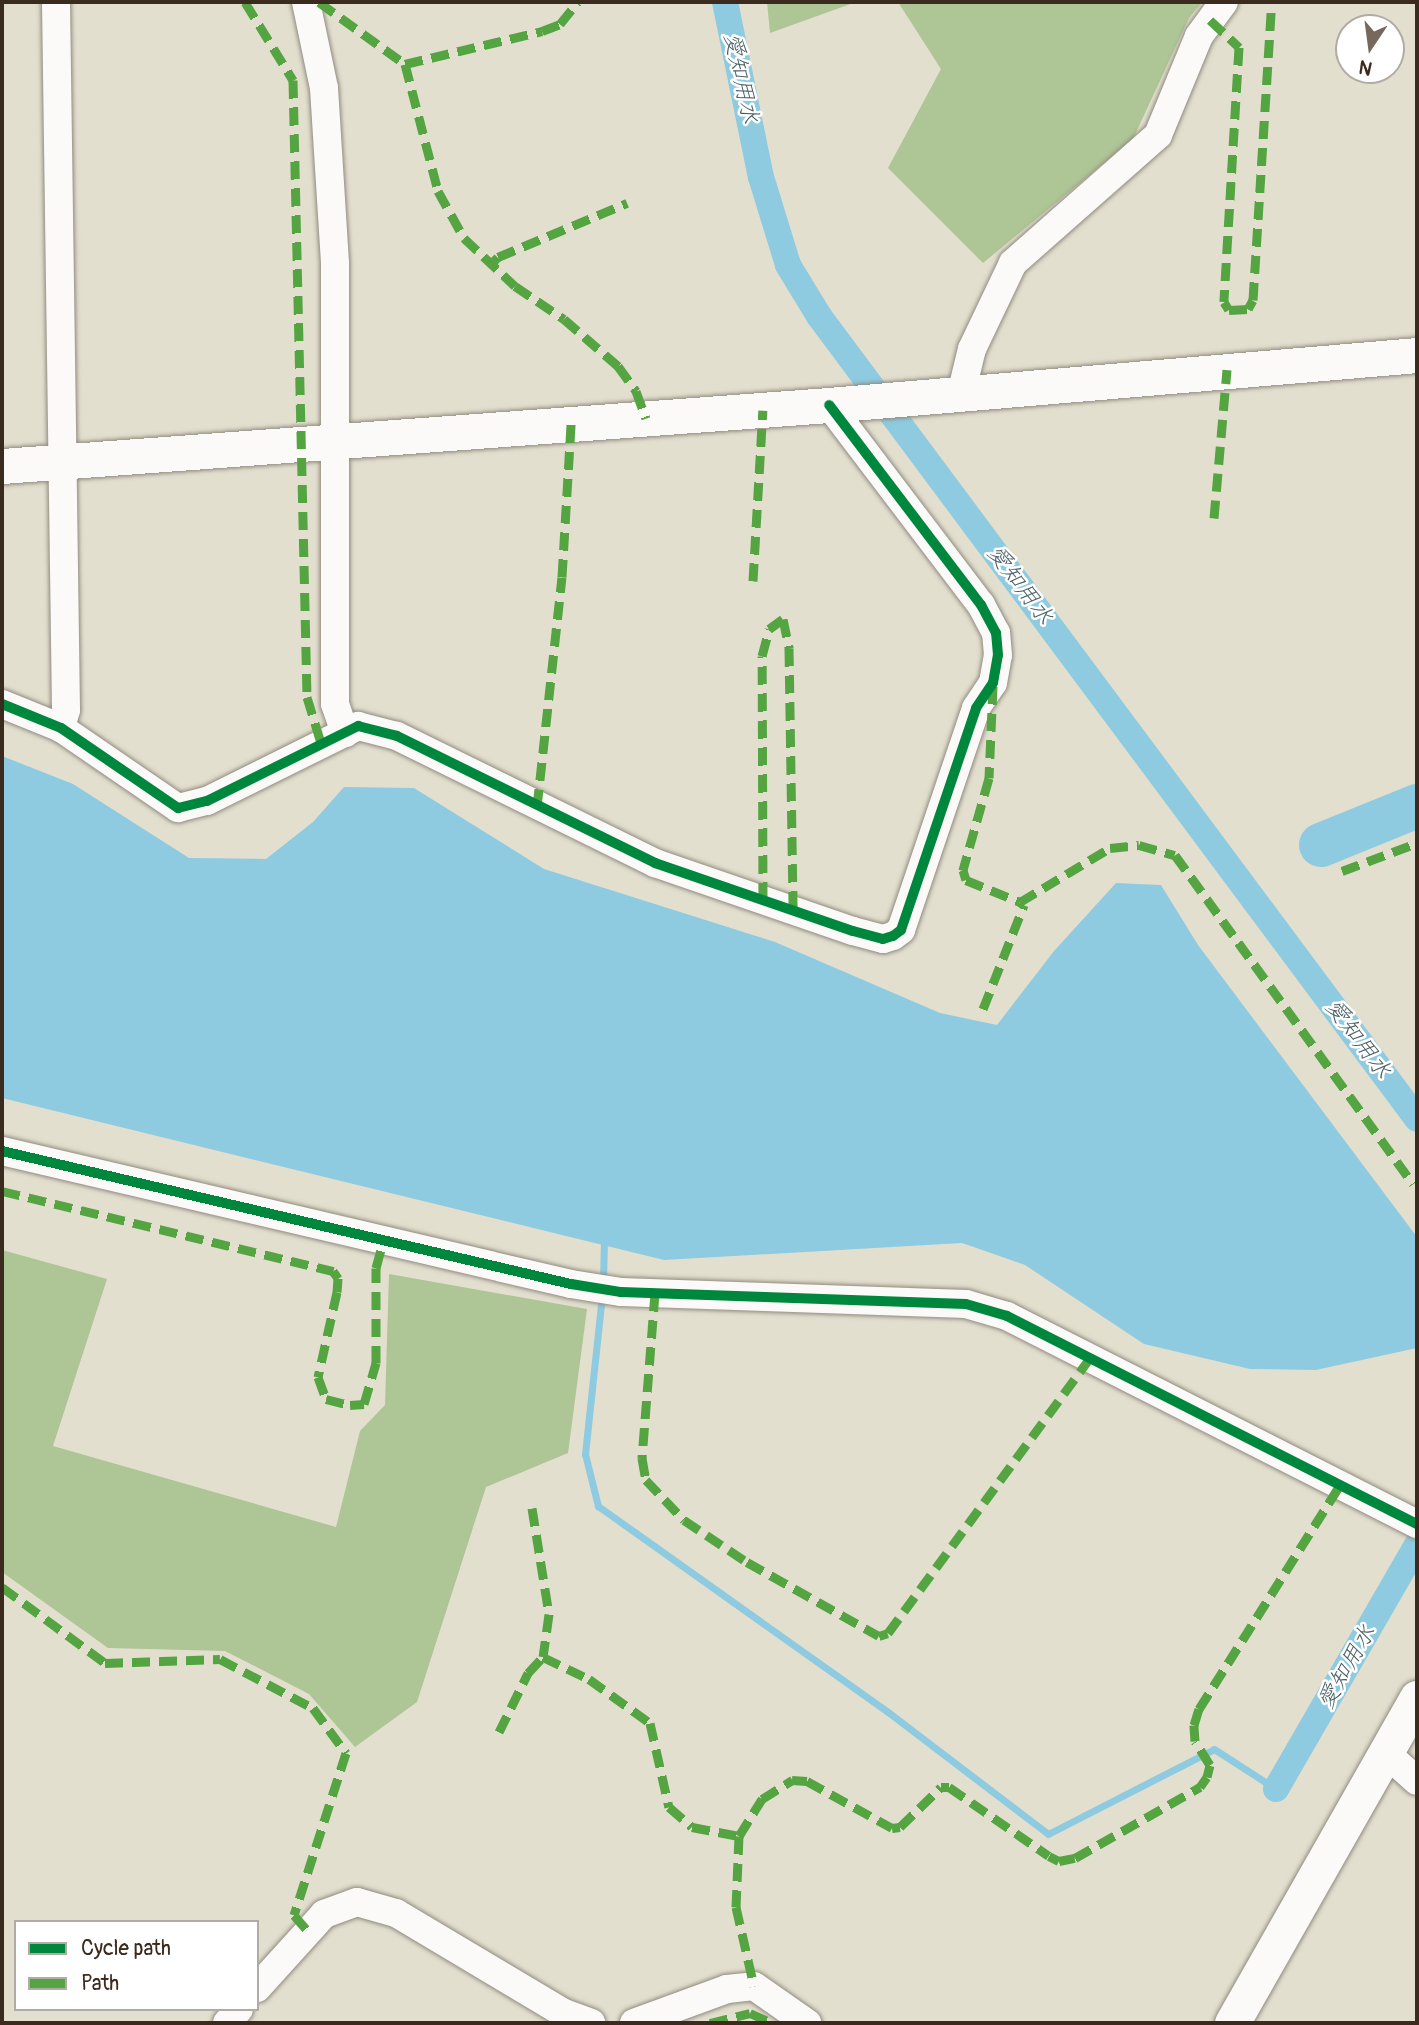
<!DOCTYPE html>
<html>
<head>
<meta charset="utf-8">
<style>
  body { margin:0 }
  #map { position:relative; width:1419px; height:2025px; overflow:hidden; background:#e3dfce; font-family:Pangolin,"Klee One",sans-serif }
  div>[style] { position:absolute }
  .forest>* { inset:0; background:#aec596 }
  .water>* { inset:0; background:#8ecbe0 }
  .stream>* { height:7px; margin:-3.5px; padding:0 3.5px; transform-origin:3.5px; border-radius:3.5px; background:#8ecbe0 }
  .canal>* { height:26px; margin:-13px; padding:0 13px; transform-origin:13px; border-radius:13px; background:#8ecbe0 }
  .river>* { height:44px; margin:-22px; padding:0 22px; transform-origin:22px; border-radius:22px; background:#8ecbe0 }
  .roads { filter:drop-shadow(0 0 2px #908b80) drop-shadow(0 0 2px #908b80) }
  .minor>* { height:28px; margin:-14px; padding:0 14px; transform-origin:14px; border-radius:14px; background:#fbfaf8 }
  .tertiary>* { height:35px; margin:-17.5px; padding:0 17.5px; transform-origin:17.5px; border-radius:17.5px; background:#fbfaf8 }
  .quiet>* { height:9px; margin-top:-4.5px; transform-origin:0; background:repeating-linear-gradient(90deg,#54a441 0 18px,transparent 0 27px) }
  .cycleway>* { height:10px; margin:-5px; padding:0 5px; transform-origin:5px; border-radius:5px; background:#00873e }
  span { translate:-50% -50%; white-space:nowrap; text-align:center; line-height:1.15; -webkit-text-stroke:5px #fff; paint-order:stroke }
  .water-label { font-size:23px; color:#4b6065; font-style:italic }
  .frame { position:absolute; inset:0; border:4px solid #3b2a1e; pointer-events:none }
  .legend { position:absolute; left:14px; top:1920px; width:245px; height:91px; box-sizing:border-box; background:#fff; border:2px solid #b1aaa5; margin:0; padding:9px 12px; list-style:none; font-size:21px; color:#3b2a1e }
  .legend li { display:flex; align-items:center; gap:14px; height:35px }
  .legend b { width:35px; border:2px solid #b1aaa5 }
  .north { position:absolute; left:1335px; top:14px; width:70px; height:70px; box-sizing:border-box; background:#fff; border:2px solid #b1aaa5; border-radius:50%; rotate:193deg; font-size:19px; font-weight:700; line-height:28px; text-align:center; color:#3b2a1e }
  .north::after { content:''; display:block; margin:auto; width:24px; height:32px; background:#76695c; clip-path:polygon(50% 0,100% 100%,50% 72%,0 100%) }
</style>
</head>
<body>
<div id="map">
  <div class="forest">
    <div style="clip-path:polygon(767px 2px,856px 2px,770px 33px)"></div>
    <div style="clip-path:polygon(898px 2px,1202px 2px,1189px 18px,1133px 139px,983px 263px,888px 168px,941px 69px)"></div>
    <div style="clip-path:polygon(2px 1250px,107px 1279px,53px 1446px,336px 1527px,360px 1431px,385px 1405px,389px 1274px,587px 1309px,568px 1453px,486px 1487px,417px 1702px,355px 1747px,309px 1694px,225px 1651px,108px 1648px,2px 1572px)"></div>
  </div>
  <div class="water">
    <div style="clip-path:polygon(2px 756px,73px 784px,189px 858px,266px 859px,313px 822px,344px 787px,414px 788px,544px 869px,775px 942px,940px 1013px,997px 1025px,1054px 951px,1116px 883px,1161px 885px,1198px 945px,1417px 1237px,1417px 1348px,1316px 1370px,1250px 1369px,1144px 1344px,1025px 1265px,962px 1243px,664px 1260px,2px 1098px)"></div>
  </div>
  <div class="stream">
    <div style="left:603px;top:1283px;width:44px;rotate:-88.7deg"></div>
    <div style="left:602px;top:1295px;width:160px;rotate:96.1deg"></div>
    <div style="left:585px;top:1454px;width:54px;rotate:76deg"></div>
    <div style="left:598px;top:1506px;width:356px;rotate:35.4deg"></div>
    <div style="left:888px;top:1712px;width:201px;rotate:37.3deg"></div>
    <div style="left:1048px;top:1834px;width:186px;rotate:-27.1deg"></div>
    <div style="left:1214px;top:1749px;width:74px;rotate:32.8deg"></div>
  </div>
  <div class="canal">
    <div style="left:725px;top:2px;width:179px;rotate:78.4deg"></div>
    <div style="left:761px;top:177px;width:92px;rotate:72.9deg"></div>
    <div style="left:788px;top:265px;width:60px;rotate:58.7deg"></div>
    <div style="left:819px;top:316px;width:1001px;rotate:53.32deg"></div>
    <div style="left:1276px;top:1789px;width:282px;rotate:-60deg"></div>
  </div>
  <div class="river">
    <div style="left:1321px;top:845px;width:104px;rotate:-22.1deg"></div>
  </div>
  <div class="roads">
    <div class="minor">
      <div style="left:56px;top:2px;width:708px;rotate:89.19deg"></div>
      <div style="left:66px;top:710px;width:19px;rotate:106deg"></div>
      <div style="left:306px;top:2px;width:88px;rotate:78.2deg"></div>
      <div style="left:324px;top:88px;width:176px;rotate:86.4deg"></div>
      <div style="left:335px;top:264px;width:440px;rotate:90deg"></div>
      <div style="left:335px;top:704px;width:31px;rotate:71deg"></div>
      <div style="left:961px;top:394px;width:46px;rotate:-76.3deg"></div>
      <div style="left:972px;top:349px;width:95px;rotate:-64.5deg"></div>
      <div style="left:1013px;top:263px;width:193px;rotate:-41.4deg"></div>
      <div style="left:1158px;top:135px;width:107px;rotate:-67.5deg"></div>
      <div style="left:1199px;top:36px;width:42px;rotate:-53.7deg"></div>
      <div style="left:2px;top:704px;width:64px;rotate:22.1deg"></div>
      <div style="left:61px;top:728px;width:142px;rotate:34.4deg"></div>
      <div style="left:178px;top:808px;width:30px;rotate:-14deg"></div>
      <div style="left:207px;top:801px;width:169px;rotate:-26.4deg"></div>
      <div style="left:358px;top:726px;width:40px;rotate:14.4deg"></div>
      <div style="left:397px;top:736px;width:288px;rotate:26.2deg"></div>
      <div style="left:655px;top:863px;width:209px;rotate:19deg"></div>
      <div style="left:853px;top:931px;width:31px;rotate:15deg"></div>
      <div style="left:883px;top:939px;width:10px;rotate:-17deg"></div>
      <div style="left:893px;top:936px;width:10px;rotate:-37deg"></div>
      <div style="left:901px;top:930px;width:234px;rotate:-71.3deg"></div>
      <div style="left:976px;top:708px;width:30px;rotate:-56deg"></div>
      <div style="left:993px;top:683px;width:28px;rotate:-80deg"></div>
      <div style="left:998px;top:655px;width:22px;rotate:-95deg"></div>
      <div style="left:996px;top:633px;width:32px;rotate:-118deg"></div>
      <div style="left:981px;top:605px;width:251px;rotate:-127.2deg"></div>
      <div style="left:2px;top:1151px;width:584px;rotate:13.16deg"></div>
      <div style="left:571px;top:1284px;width:51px;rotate:9.1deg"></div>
      <div style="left:621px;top:1292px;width:345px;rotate:2deg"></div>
      <div style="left:966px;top:1304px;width:43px;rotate:16.3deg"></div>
      <div style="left:1007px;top:1316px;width:460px;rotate:26.9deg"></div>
      <div style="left:1387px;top:1754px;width:40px;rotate:42deg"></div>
      <div style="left:257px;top:1988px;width:100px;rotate:-47.8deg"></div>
      <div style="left:324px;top:1914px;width:35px;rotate:-20deg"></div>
      <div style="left:357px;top:1902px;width:41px;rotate:15.8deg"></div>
      <div style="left:396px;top:1913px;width:196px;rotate:30.8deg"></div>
      <div style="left:564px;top:2013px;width:29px;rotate:20deg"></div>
      <div style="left:227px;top:2023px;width:18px;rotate:-49deg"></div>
      <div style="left:634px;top:2023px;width:99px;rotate:-20.1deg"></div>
      <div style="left:727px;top:1989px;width:27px;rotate:-6deg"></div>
      <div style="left:754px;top:1986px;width:65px;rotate:34.9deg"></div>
    </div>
    <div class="tertiary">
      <div style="left:2px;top:466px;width:829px;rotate:-4.22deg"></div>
      <div style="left:829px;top:405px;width:590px;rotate:-4.86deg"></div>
      <div style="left:1232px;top:2023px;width:374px;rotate:-60.4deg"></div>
    </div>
  </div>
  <div class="quiet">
    <div style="left:245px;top:2px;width:92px;rotate:58.4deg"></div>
    <div style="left:293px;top:80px;width:617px;rotate:88.7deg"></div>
    <div style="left:307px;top:697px;width:51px;rotate:73deg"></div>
    <div style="left:319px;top:2px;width:106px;rotate:35.8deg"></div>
    <div style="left:405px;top:64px;width:141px;rotate:-13.5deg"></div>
    <div style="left:542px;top:31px;width:19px;rotate:-21deg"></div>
    <div style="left:560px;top:24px;width:28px;rotate:-51deg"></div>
    <div style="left:1210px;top:20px;width:40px;rotate:43deg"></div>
    <div style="left:1239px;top:47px;width:255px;rotate:93.4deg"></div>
    <div style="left:1224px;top:302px;width:9px;rotate:58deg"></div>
    <div style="left:1229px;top:310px;width:19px;rotate:-3deg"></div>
    <div style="left:1248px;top:309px;width:10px;rotate:-61deg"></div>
    <div style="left:1253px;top:300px;width:299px;rotate:-86.4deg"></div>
    <div style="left:405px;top:64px;width:131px;rotate:75.4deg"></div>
    <div style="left:438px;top:191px;width:54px;rotate:61deg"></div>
    <div style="left:464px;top:238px;width:70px;rotate:43.3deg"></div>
    <div style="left:515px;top:286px;width:59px;rotate:34deg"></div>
    <div style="left:564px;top:319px;width:72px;rotate:41deg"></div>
    <div style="left:618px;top:366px;width:31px;rotate:54deg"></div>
    <div style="left:636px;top:391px;width:29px;rotate:70deg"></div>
    <div style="left:490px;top:265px;width:11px;rotate:-45deg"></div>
    <div style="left:498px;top:257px;width:140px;rotate:-22.7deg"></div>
    <div style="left:1214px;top:518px;width:149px;rotate:-85deg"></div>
    <div style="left:753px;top:581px;width:171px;rotate:-86.7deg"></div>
    <div style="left:993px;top:686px;width:92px;rotate:92.5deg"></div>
    <div style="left:989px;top:778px;width:96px;rotate:105.8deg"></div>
    <div style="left:963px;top:870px;width:10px;rotate:73deg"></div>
    <div style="left:966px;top:880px;width:58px;rotate:22.2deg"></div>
    <div style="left:1020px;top:902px;width:105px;rotate:-31deg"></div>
    <div style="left:1110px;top:848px;width:29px;rotate:-6deg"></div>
    <div style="left:1139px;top:845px;width:37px;rotate:16deg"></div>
    <div style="left:1175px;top:855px;width:406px;rotate:54.1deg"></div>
    <div style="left:537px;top:807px;width:231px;rotate:-83.8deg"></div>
    <div style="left:562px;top:577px;width:153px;rotate:-86.6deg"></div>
    <div style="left:1342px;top:871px;width:80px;rotate:-20.5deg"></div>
    <div style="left:763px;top:900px;width:244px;rotate:-90.2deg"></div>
    <div style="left:762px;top:656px;width:28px;rotate:-75deg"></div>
    <div style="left:769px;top:629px;width:17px;rotate:-36deg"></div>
    <div style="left:783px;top:619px;width:30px;rotate:78deg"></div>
    <div style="left:789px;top:648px;width:262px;rotate:89.1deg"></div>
    <div style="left:983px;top:1009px;width:112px;rotate:-68.5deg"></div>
    <div style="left:1024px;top:905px;width:5px;rotate:-143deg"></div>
    <div style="left:2px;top:1191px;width:341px;rotate:13.6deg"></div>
    <div style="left:333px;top:1271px;width:9px;rotate:54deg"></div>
    <div style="left:338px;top:1278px;width:14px;rotate:94deg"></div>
    <div style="left:337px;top:1292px;width:87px;rotate:102.6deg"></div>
    <div style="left:318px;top:1377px;width:23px;rotate:70deg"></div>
    <div style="left:326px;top:1399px;width:25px;rotate:14deg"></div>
    <div style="left:350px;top:1405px;width:14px;rotate:-4deg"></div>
    <div style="left:364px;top:1404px;width:43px;rotate:-73.7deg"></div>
    <div style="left:376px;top:1363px;width:95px;rotate:-90deg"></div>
    <div style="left:376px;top:1268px;width:31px;rotate:-75deg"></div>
    <div style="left:655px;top:1293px;width:166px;rotate:94.5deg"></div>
    <div style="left:642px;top:1458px;width:22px;rotate:80deg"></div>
    <div style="left:646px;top:1480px;width:55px;rotate:46.5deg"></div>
    <div style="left:684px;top:1520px;width:76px;rotate:33.7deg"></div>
    <div style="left:747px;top:1562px;width:151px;rotate:29.3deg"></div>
    <div style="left:879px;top:1636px;width:9px;rotate:-18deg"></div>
    <div style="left:888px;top:1633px;width:341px;rotate:-53.7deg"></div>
    <div style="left:532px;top:1508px;width:107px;rotate:80.9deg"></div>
    <div style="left:549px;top:1614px;width:43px;rotate:97.9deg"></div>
    <div style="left:2px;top:1587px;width:128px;rotate:36.4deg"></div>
    <div style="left:105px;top:1663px;width:115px;rotate:-2deg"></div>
    <div style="left:220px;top:1659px;width:105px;rotate:27.8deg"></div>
    <div style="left:313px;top:1708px;width:56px;rotate:53.7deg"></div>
    <div style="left:346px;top:1753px;width:170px;rotate:107.8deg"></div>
    <div style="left:294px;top:1915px;width:20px;rotate:49deg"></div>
    <div style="left:499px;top:1732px;width:66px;rotate:-63.8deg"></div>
    <div style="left:528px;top:1673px;width:22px;rotate:-47deg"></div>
    <div style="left:543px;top:1657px;width:51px;rotate:25.6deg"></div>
    <div style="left:589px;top:1679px;width:75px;rotate:35.8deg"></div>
    <div style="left:650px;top:1723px;width:86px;rotate:77.3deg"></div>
    <div style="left:669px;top:1807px;width:30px;rotate:41deg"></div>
    <div style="left:692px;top:1827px;width:48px;rotate:10.8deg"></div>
    <div style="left:739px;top:1836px;width:44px;rotate:-58.1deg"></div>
    <div style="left:762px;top:1799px;width:36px;rotate:-32deg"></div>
    <div style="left:792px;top:1780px;width:15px;rotate:4deg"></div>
    <div style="left:807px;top:1781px;width:97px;rotate:28.9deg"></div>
    <div style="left:892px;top:1828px;width:8px;rotate:-7deg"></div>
    <div style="left:900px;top:1827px;width:57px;rotate:-44.3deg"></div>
    <div style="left:941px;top:1787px;width:8px"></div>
    <div style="left:949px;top:1787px;width:121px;rotate:34.6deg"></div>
    <div style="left:1049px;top:1856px;width:11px;rotate:27deg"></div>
    <div style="left:1059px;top:1861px;width:16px;rotate:-11deg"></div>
    <div style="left:1075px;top:1858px;width:144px;rotate:-29.6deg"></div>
    <div style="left:1200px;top:1787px;width:12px;rotate:-55deg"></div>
    <div style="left:1207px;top:1777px;width:12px;rotate:-76deg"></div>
    <div style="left:1210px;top:1765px;width:28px;rotate:-122deg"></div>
    <div style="left:1195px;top:1741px;width:16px;rotate:-94deg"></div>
    <div style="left:1194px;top:1725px;width:17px;rotate:-73deg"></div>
    <div style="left:1199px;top:1709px;width:265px;rotate:-57.8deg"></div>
    <div style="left:739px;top:1836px;width:71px;rotate:92.4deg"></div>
    <div style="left:736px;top:1907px;width:81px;rotate:77.2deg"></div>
    <div style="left:710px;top:2023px;width:41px;rotate:-14deg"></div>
    <div style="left:750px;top:2013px;width:24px;rotate:24deg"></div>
  </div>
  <div class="cycleway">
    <div style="left:2px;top:704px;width:64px;rotate:22.1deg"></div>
    <div style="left:61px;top:728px;width:142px;rotate:34.4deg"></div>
    <div style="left:178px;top:808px;width:30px;rotate:-14deg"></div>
    <div style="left:207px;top:801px;width:169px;rotate:-26.4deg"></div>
    <div style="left:358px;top:726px;width:40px;rotate:14.4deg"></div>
    <div style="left:397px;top:736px;width:288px;rotate:26.2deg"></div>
    <div style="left:655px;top:863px;width:209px;rotate:19deg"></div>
    <div style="left:853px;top:931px;width:31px;rotate:15deg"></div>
    <div style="left:883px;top:939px;width:10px;rotate:-17deg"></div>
    <div style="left:893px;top:936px;width:10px;rotate:-37deg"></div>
    <div style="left:901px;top:930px;width:234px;rotate:-71.3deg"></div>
    <div style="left:976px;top:708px;width:30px;rotate:-56deg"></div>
    <div style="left:993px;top:683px;width:28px;rotate:-80deg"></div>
    <div style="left:998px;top:655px;width:22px;rotate:-95deg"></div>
    <div style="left:996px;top:633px;width:32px;rotate:-118deg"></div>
    <div style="left:981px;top:605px;width:251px;rotate:-127.2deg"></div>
    <div style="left:2px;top:1151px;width:584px;rotate:13.16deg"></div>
    <div style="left:571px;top:1284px;width:51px;rotate:9.1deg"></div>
    <div style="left:621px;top:1292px;width:345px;rotate:2deg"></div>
    <div style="left:966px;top:1304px;width:43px;rotate:16.3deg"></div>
    <div style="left:1007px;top:1316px;width:460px;rotate:26.9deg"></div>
  </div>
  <div class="water-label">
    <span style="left:741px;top:78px;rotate:78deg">愛知用水</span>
    <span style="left:1020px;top:585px;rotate:53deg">愛知用水</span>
    <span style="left:1358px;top:1039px;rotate:53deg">愛知用水</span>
    <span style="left:1347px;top:1667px;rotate:-60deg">愛知用水</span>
  </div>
  <div class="frame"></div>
  <ul class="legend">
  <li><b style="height:9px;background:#00873e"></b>Cycle path</li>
  <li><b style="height:9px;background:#54a441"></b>Path</li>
  </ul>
  <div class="north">N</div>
</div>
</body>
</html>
